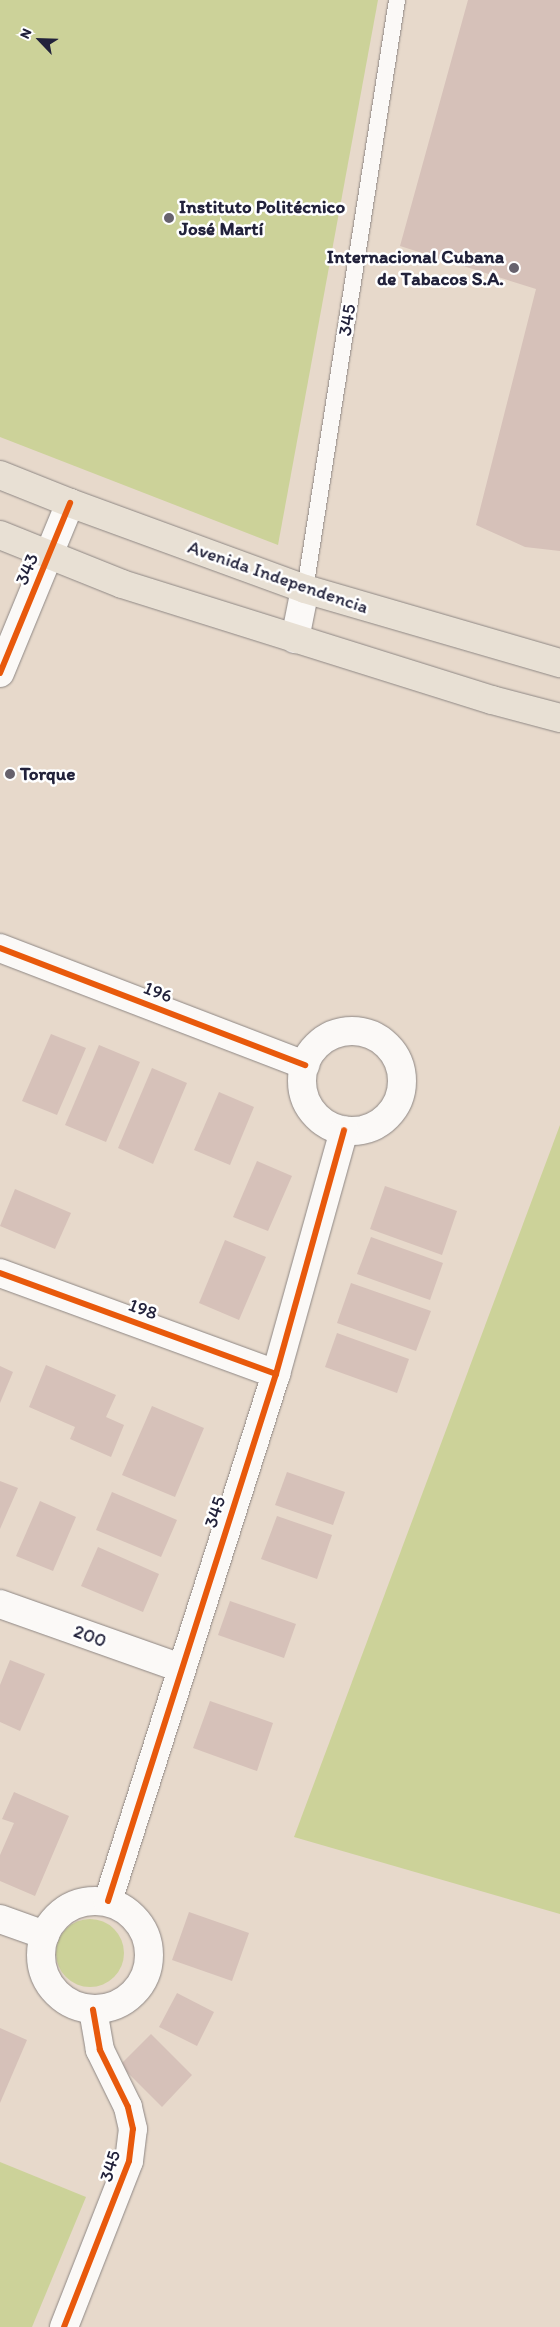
<!DOCTYPE html>
<html>
<head>
<meta charset="utf-8">
<style>
  body { margin:0 }
  #map { position:relative; width:560px; height:2327px; overflow:hidden; background:#e7d9cb; font-family:Itim,sans-serif }
  div>[style] { position:absolute }
  .green>* { inset:0; background:#ccd299 }
  .round { border-radius:50% }
  .building>* { inset:0; background:#d6c1b9 }
  .roads { filter:drop-shadow(0 0 1px #8e8784) drop-shadow(0 0 1px #8e8784) }
  .lane>* { height:16px; margin:-8px; padding:0 8px; transform-origin:8px; border-radius:8px; background:#fbf9f7 }
  .street>* { height:28px; margin:-14px; padding:0 14px; transform-origin:14px; border-radius:14px; background:#fbf9f7 }
  .street>.ring { margin:-14px; padding:0; box-sizing:content-box; background:none; border:28px solid #fbf9f7; border-radius:50% }
  .primary>* { height:28px; margin:-14px; padding:0 14px; transform-origin:14px; border-radius:14px; background:#e8e0d4 }
  .cycleway>* { height:6px; margin:-3px; padding:0 3px; transform-origin:3px; border-radius:3px; background:#e8590c }
  .dots>* { width:14px; height:14px; translate:-50% -50%; box-sizing:border-box; border:2px solid #fff; border-radius:50% }
  span { translate:-50% -50%; white-space:nowrap; text-align:center; line-height:1.15; -webkit-text-stroke:5px #fff; paint-order:stroke }
  .poi-label { font-size:19px; color:#22223b; font-weight:700 }
  .left { translate:0 -50%; text-align:left }
  .right { translate:-100% -50%; text-align:right }
  .street-label { font-size:19px; color:#22223b }
  .north { position:absolute; left:15px; top:15px; width:50px; height:50px; -webkit-text-stroke:4px #fff; paint-order:stroke; rotate:294deg; font-size:14px; font-weight:700; line-height:20px; text-align:center; color:#22223b }
  .north::after { content:''; display:block; margin:auto; width:18px; height:22px; background:#22223b; clip-path:polygon(50% 0,100% 100%,50% 72%,0 100%) }
</style>
</head>
<body>
<div id="map">
  <div class="green">
    <div style="clip-path:polygon(0 0,378px 0,278px 545px,0 437px)"></div>
    <div style="clip-path:polygon(560px 1125px,560px 1914px,294px 1837px)"></div>
    <div class="round" style="left:56px;top:1919px;width:68px;height:68px"></div>
    <div style="clip-path:polygon(0 2162px,86px 2197px,32px 2327px,0 2327px)"></div>
  </div>
  <div class="building">
    <div style="clip-path:polygon(468px 0,560px 0,560px 551px,525px 547px,476px 525px,536px 289px,400px 246px)"></div>
    <div style="clip-path:polygon(51px 1034px,86px 1048px,57px 1115px,22px 1101px)"></div>
    <div style="clip-path:polygon(99px 1045px,140px 1062px,106px 1142px,65px 1125px)"></div>
    <div style="clip-path:polygon(152px 1068px,187px 1083px,153px 1164px,118px 1148px)"></div>
    <div style="clip-path:polygon(219px 1092px,254px 1107px,230px 1165px,194px 1150px)"></div>
    <div style="clip-path:polygon(257px 1161px,292px 1176px,268px 1231px,233px 1217px)"></div>
    <div style="clip-path:polygon(385px 1186px,457px 1211px,442px 1255px,370px 1229px)"></div>
    <div style="clip-path:polygon(15px 1189px,71px 1213px,55px 1249px,0 1226px)"></div>
    <div style="clip-path:polygon(371px 1237px,443px 1263px,430px 1300px,357px 1274px)"></div>
    <div style="clip-path:polygon(225px 1240px,266px 1257px,239px 1320px,199px 1303px)"></div>
    <div style="clip-path:polygon(351px 1283px,431px 1311px,416px 1351px,337px 1323px)"></div>
    <div style="clip-path:polygon(337px 1333px,409px 1359px,397px 1393px,325px 1367px)"></div>
    <div style="clip-path:polygon(46px 1365px,116px 1395px,106px 1417px,124px 1425px,111px 1457px,70px 1439px,75px 1427px,29px 1407px)"></div>
    <div style="clip-path:polygon(0 1366px,13px 1372px,0 1403px)"></div>
    <div style="clip-path:polygon(152px 1406px,204px 1428px,175px 1497px,122px 1475px)"></div>
    <div style="clip-path:polygon(287px 1472px,345px 1492px,333px 1525px,275px 1505px)"></div>
    <div style="clip-path:polygon(0 1481px,18px 1488px,0 1529px)"></div>
    <div style="clip-path:polygon(112px 1492px,177px 1520px,161px 1557px,96px 1530px)"></div>
    <div style="clip-path:polygon(40px 1501px,76px 1517px,53px 1571px,16px 1556px)"></div>
    <div style="clip-path:polygon(277px 1516px,332px 1535px,317px 1579px,261px 1559px)"></div>
    <div style="clip-path:polygon(98px 1547px,159px 1574px,143px 1612px,81px 1586px)"></div>
    <div style="clip-path:polygon(230px 1601px,296px 1624px,284px 1658px,218px 1635px)"></div>
    <div style="clip-path:polygon(10px 1660px,45px 1674px,20px 1731px,0 1722px,0 1685px)"></div>
    <div style="clip-path:polygon(210px 1701px,273px 1723px,257px 1771px,193px 1748px)"></div>
    <div style="clip-path:polygon(14px 1792px,69px 1816px,35px 1896px,0 1881px,0 1855px,14px 1823px,2px 1819px)"></div>
    <div style="clip-path:polygon(189px 1912px,249px 1933px,232px 1981px,172px 1960px)"></div>
    <div style="clip-path:polygon(177px 1993px,214px 2012px,197px 2046px,159px 2027px)"></div>
    <div style="clip-path:polygon(0 2028px,27px 2040px,0 2103px)"></div>
    <div style="clip-path:polygon(151px 2034px,192px 2075px,162px 2107px,120px 2065px)"></div>
  </div>
  <div class="roads">
    <div class="lane">
      <div style="left:305px;top:589px;width:596px;rotate:-81.12deg"></div>
    </div>
    <div class="street">
      <div style="left:295px;top:639px;width:51px;rotate:-78.7deg"></div>
      <div style="left:0;top:673px;width:184px;rotate:-67.6deg"></div>
      <div style="left:0;top:948px;width:327px;rotate:21deg"></div>
      <div class="ring" style="left:302px;top:1031px;width:72px;height:72px"></div>
      <div style="left:0;top:1273px;width:294px;rotate:20.1deg"></div>
      <div style="left:0;top:1604px;width:192px;rotate:19.5deg"></div>
      <div class="ring" style="left:41px;top:1901px;width:80px;height:80px"></div>
      <div style="left:108px;top:1901px;width:553px;rotate:-72.32deg"></div>
      <div style="left:276px;top:1374px;width:253px;rotate:-74.4deg"></div>
      <div style="left:0;top:1919px;width:48px;rotate:19.6deg"></div>
      <div style="left:64px;top:2327px;width:178px;rotate:-68.6deg"></div>
      <div style="left:129px;top:2161px;width:32px;rotate:-83deg"></div>
      <div style="left:133px;top:2129px;width:23px;rotate:-103deg"></div>
      <div style="left:128px;top:2107px;width:64px;rotate:-116.2deg"></div>
      <div style="left:100px;top:2050px;width:41px;rotate:-99.9deg"></div>
    </div>
    <div class="primary">
      <div style="left:0;top:475px;width:75px;rotate:21.8deg"></div>
      <div style="left:70px;top:503px;width:250px;rotate:20.1deg"></div>
      <div style="left:305px;top:589px;width:266px;rotate:16.2deg"></div>
      <div style="left:0;top:535px;width:131px;rotate:21.9deg"></div>
      <div style="left:122px;top:584px;width:388px;rotate:17.4deg"></div>
      <div style="left:492px;top:700px;width:70px;rotate:14.8deg"></div>
    </div>
  </div>
  <div class="cycleway">
    <div style="left:0;top:673px;width:184px;rotate:-67.6deg"></div>
    <div style="left:0;top:948px;width:327px;rotate:21deg"></div>
    <div style="left:0;top:1273px;width:294px;rotate:20.1deg"></div>
    <div style="left:108px;top:1901px;width:553px;rotate:-72.32deg"></div>
    <div style="left:276px;top:1374px;width:253px;rotate:-74.4deg"></div>
    <div style="left:64px;top:2327px;width:178px;rotate:-68.6deg"></div>
    <div style="left:129px;top:2161px;width:32px;rotate:-83deg"></div>
    <div style="left:133px;top:2129px;width:23px;rotate:-103deg"></div>
    <div style="left:128px;top:2107px;width:64px;rotate:-116.2deg"></div>
    <div style="left:100px;top:2050px;width:41px;rotate:-99.9deg"></div>
  </div>
  <div class="dots">
    <div style="left:169px;top:218px;background:#67626d"></div>
    <div style="left:514px;top:268px;background:#67626d"></div>
    <div style="left:10px;top:774px;background:#67626d"></div>
  </div>
  <div class="poi-label">
    <span class="left" style="left:179px;top:218px">Instituto Politécnico<br>José Martí</span>
    <span class="right" style="left:504px;top:268px">Internacional Cubana<br>de Tabacos S.A.</span>
    <span class="left" style="left:20px;top:774px">Torque</span>
  </div>
  <div class="street-label">
    <span style="left:347px;top:320px;rotate:-81deg">345</span>
    <span style="left:27px;top:569px;rotate:-68deg">343</span>
    <span style="left:278px;top:577px;rotate:19deg">Avenida Independencia</span>
    <span style="left:158px;top:992px;rotate:21deg">196</span>
    <span style="left:143px;top:1309px;rotate:20deg">198</span>
    <span style="left:215px;top:1512px;rotate:-72deg">345</span>
    <span style="left:90px;top:1636px;rotate:20deg">200</span>
    <span style="left:110px;top:2166px;rotate:-73deg">345</span>
  </div>
  <div class="north">N</div>
</div>
</body>
</html>
